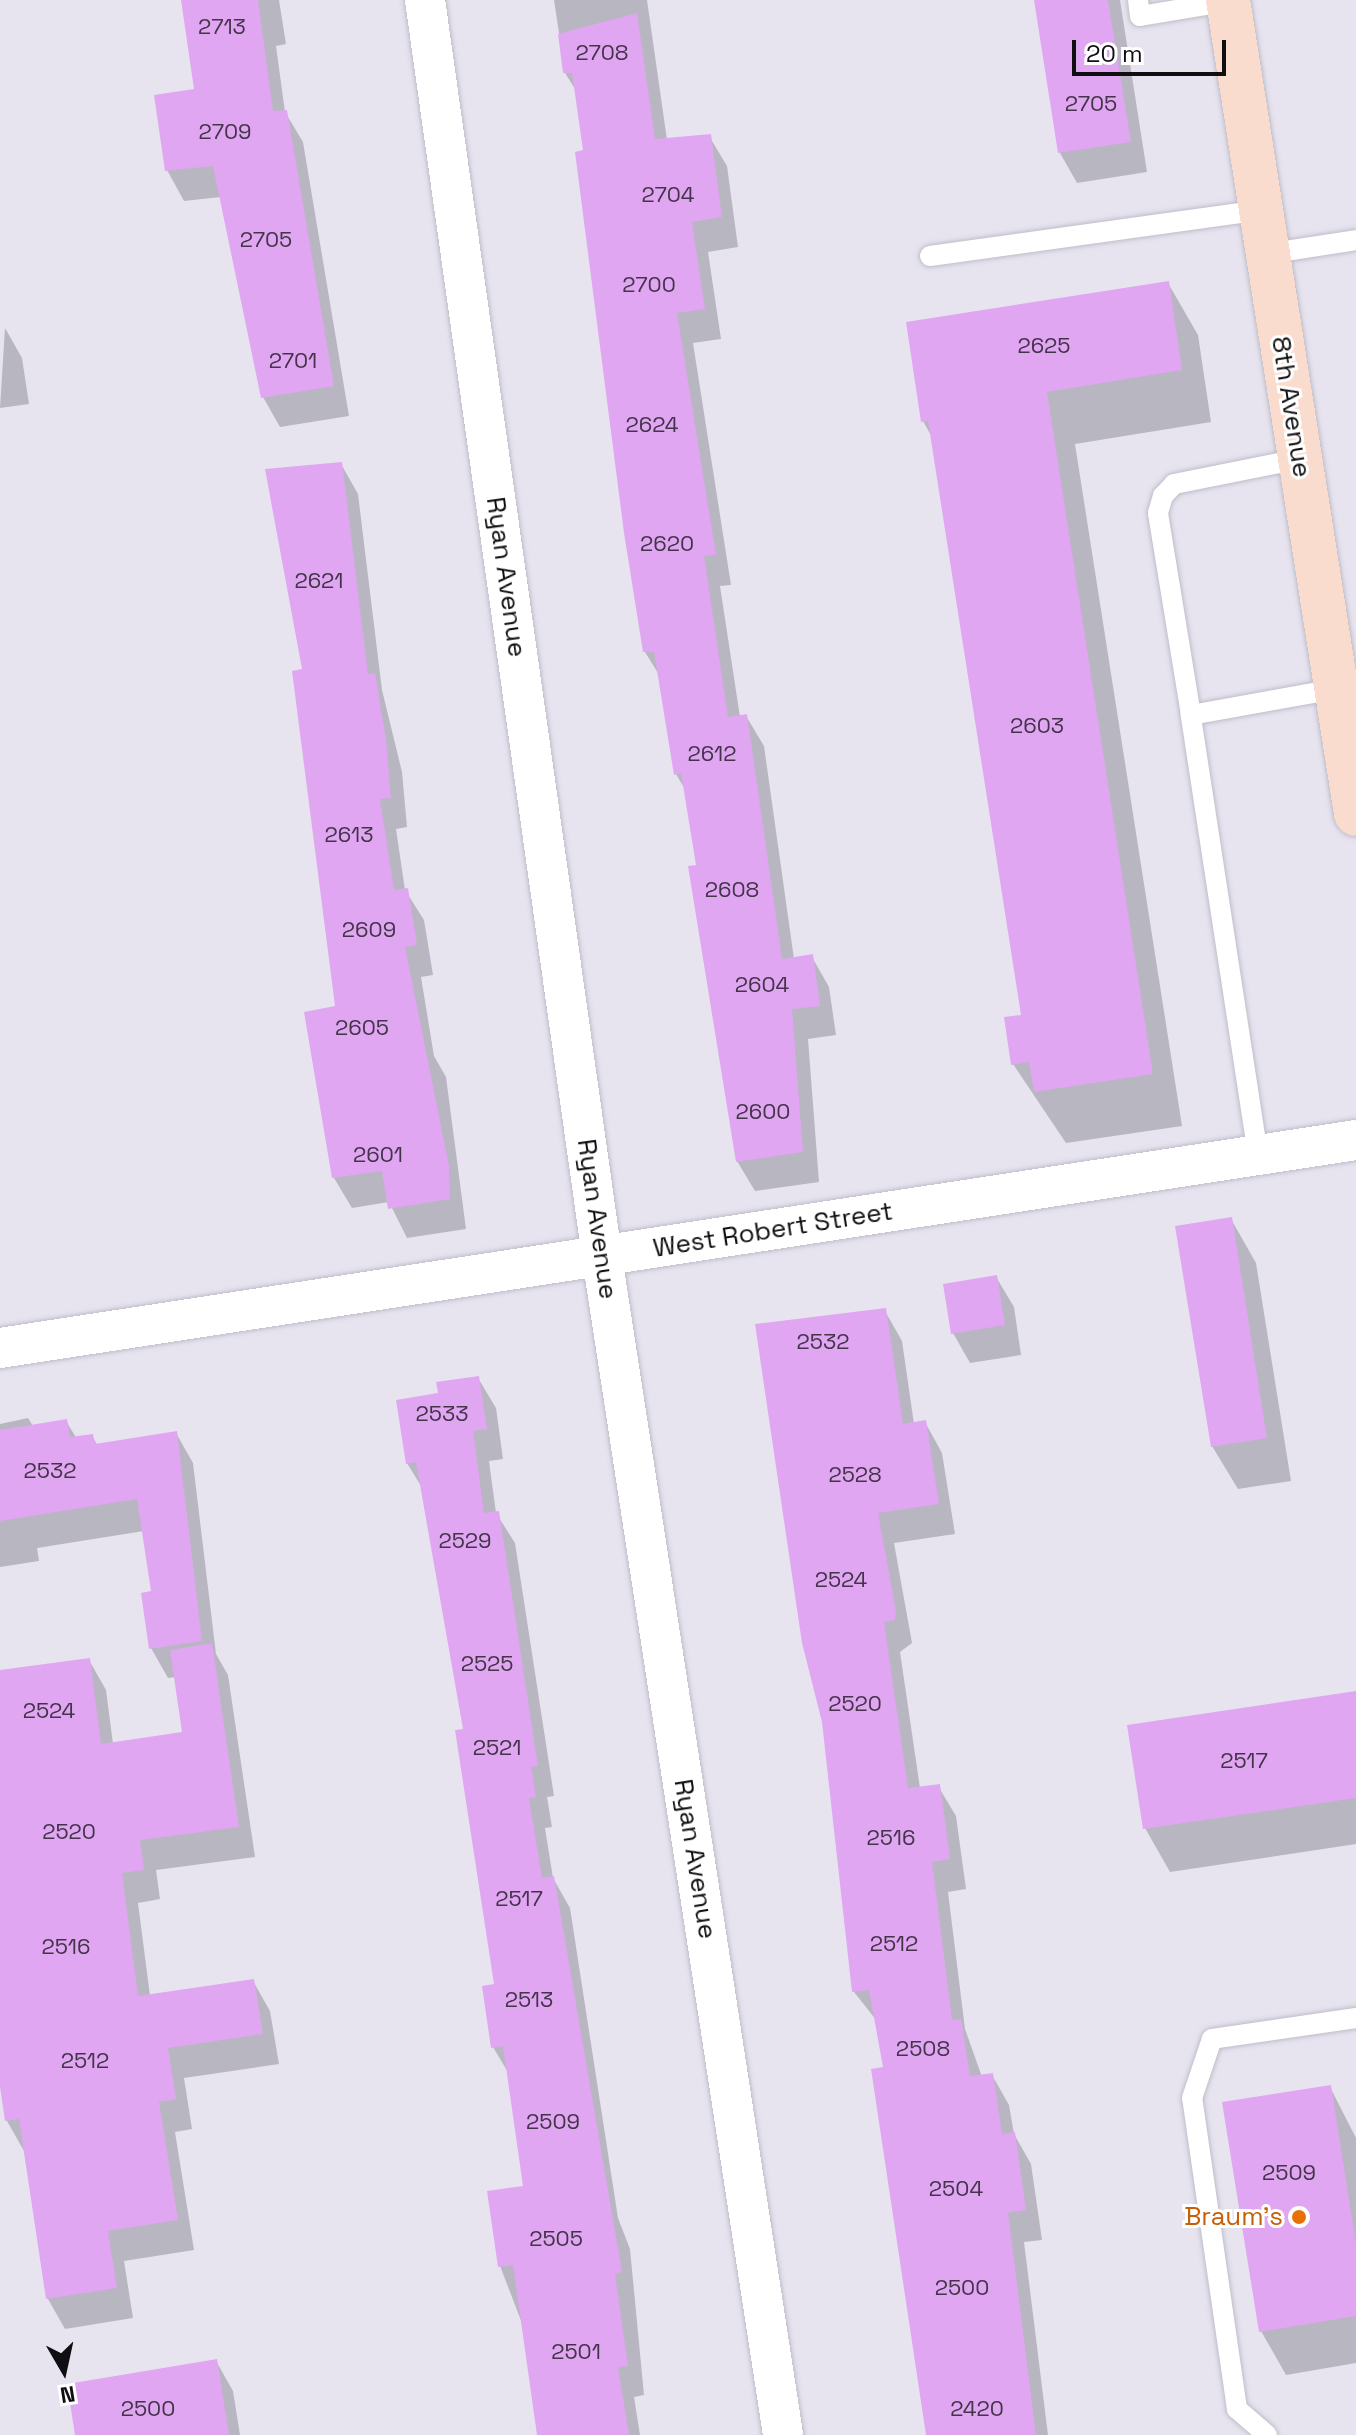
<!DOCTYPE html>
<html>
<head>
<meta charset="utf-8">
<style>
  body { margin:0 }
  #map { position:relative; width:1356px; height:2435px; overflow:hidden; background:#e7e4f0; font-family:"Space Grotesk",sans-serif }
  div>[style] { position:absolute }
  .shadow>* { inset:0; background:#0003 }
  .building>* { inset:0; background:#e0a6f2 }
  .roads { filter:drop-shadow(0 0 2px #bfbdc8) drop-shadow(0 0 2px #bfbdc8) }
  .lane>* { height:20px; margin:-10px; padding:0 10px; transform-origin:10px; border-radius:10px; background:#fff }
  .street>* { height:40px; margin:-20px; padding:0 20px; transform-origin:20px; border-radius:20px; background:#fff }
  .secondary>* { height:44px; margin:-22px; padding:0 22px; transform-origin:22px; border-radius:22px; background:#f9dcce }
  .dots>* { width:22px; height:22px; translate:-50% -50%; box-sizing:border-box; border:4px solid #fff; border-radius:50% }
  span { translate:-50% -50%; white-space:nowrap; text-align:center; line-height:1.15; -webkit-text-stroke:6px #fff; paint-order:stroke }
  .number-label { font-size:22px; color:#433449 }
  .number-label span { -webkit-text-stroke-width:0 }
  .street-label { font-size:26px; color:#0f0e11 }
  .food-label { font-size:26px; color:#c56008 }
  .right { translate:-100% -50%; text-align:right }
  .north { position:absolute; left:24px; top:2331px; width:80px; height:80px; -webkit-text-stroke:6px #fff; paint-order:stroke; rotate:171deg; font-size:22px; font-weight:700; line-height:32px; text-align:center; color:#0f0e11 }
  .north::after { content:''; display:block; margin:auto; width:28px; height:36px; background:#0f0e11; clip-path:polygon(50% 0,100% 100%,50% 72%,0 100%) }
  .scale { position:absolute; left:1072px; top:40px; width:154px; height:36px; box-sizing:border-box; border:4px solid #0f0e11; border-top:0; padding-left:10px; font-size:24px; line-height:28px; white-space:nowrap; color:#0f0e11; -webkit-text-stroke:6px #fff; paint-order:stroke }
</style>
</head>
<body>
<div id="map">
  <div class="shadow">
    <div style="clip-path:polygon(186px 0,279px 0,286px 44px,276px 46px,285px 112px,303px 142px,349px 416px,280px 427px,263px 397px,221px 197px,184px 201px,167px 170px,196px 91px)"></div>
    <div style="clip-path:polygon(554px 0,647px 0,667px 140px,709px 136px,727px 166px,738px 247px,708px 252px,721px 339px,693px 343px,731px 585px,720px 586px,740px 717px,746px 716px,764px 746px,794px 959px,812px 957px,829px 987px,836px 1035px,808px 1039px,819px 1182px,755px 1191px,737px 1161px,686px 791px,676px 774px,661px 678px,645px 652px,577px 92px,565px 73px)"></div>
    <div style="clip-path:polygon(1035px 0,1120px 0,1147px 172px,1077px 183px,1060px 153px)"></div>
    <div style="clip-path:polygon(1168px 283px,1198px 335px,1211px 422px,1075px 444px,1182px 1126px,1066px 1143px,1013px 1064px,1023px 1016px,933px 439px,923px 421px)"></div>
    <div style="clip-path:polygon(5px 328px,22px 358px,29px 404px,0 408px)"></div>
    <div style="clip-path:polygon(341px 464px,358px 494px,382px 690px,402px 772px,407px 827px,396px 829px,405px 890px,424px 920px,433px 975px,421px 977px,434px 1056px,446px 1077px,466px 1229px,407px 1238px,389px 1202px,352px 1208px,334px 1178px,306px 1013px,337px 1008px,305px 671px)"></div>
    <div style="clip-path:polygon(1231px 1219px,1256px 1263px,1291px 1481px,1238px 1489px,1212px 1446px)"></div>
    <div style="clip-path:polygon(996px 1277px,1014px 1307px,1021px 1355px,970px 1363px,953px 1333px)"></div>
    <div style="clip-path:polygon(885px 1311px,902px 1341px,914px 1424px,925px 1422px,942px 1453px,955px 1534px,894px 1543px,912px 1643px,900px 1652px,920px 1788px,938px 1786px,956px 1816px,966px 1889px,948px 1892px,965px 2029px,982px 2077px,992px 2075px,1009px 2105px,1014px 2134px,1031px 2164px,1042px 2240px,1024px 2242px,1048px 2435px,929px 2435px,885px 2068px,877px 2021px,854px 1992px)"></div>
    <div style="clip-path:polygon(478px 1378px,496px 1408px,503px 1459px,489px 1461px,496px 1513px,515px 1543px,554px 1796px,547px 1797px,552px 1827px,545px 1828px,553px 1878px,570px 1908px,618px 2218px,630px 2249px,644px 2395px,634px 2397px,640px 2435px,565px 2435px,500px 2266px,526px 2188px,509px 2074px,493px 2047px,496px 1986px,466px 1730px,421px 1486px,407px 1463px,440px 1395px)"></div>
    <div style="clip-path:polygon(28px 1418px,33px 1426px,66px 1421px,77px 1439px,92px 1436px,98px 1446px,176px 1433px,193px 1463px,216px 1654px,228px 1675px,255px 1857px,156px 1870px,160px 1899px,138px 1903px,150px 1996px,253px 1981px,270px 2011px,279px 2064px,184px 2078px,192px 2129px,175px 2132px,194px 2250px,124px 2261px,133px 2318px,65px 2329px,48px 2299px,24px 2151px,7px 2121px,0 2074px,0 1672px,89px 1660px,106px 1690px,113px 1744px,184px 1734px,176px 1677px,168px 1678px,151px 1648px,154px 1593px,144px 1531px,37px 1548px,39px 1561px,0 1567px,0 1424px)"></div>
    <div style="clip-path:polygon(1356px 1694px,1356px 1844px,1170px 1872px,1145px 1828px)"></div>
    <div style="clip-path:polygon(1330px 2087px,1356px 2138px,1356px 2363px,1286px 2375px,1261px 2331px)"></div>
    <div style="clip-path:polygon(216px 2361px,233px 2391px,240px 2435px,77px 2435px)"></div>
  </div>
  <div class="building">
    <div style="clip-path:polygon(181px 0,258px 0,273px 111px,287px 110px,334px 386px,261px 398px,213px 166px,165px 171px,154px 95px,194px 89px)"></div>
    <div style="clip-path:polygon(1034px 0,1108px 0,1131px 142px,1058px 153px)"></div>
    <div style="clip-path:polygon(637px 13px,655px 139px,711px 134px,722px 217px,692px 222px,705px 309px,677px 313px,716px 555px,704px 556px,728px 717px,747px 714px,782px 959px,813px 954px,820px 1006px,792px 1009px,803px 1152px,736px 1162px,688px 866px,696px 865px,681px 773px,674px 775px,654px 652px,643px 652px,624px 533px,575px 152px,583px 150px,572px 73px,563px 73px,558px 34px)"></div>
    <div style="clip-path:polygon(1169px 281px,1182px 370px,1047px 392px,1153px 1074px,1034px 1092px,1029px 1062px,1011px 1065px,1004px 1017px,1021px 1015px,928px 421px,921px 422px,906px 322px)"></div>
    <div style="clip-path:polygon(342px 462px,368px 674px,375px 673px,386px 740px,391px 798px,380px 799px,394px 890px,408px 888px,417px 945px,405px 947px,449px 1166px,450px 1199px,388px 1209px,382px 1171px,332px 1178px,304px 1012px,335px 1006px,292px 671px,302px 669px,265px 469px)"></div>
    <div style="clip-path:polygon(1232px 1217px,1267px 1438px,1211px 1447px,1175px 1226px)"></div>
    <div style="clip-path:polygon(997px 1275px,1005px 1325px,951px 1334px,943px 1284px)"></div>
    <div style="clip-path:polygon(886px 1308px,903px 1424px,926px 1420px,939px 1504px,878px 1513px,896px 1611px,895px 1620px,884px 1622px,908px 1788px,940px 1784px,950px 1859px,932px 1862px,952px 2020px,961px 2019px,970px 2076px,993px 2073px,1002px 2134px,1015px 2132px,1026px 2210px,1008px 2213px,1036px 2435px,926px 2435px,871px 2069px,883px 2067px,869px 1990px,852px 1992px,822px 1722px,802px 1643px,755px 1324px)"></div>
    <div style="clip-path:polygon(479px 1376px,487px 1429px,473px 1431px,484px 1513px,499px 1511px,538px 1766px,531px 1767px,536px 1797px,529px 1798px,542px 1878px,554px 1876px,622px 2272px,615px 2274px,628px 2366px,618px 2367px,629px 2435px,537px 2435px,513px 2265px,498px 2267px,487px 2191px,523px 2186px,503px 2046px,491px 2048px,482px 1986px,494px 1984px,455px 1730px,463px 1729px,416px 1462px,406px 1464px,396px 1400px,438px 1393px,436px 1382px)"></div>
    <div style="clip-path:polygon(67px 1419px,70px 1437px,93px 1434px,95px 1444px,177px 1431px,202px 1641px,149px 1649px,141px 1593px,151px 1591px,137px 1499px,0 1521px,0 1430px)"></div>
    <div style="clip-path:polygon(212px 1643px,239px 1827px,140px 1840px,144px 1870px,122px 1873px,138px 1996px,254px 1979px,263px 2034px,168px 2048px,176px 2099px,159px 2102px,178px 2220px,108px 2231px,117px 2288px,46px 2299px,19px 2119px,5px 2121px,0 2087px,0 1670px,90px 1658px,101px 1744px,182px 1732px,170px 1650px)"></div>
    <div style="clip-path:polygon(1356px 1691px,1356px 1798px,1143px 1829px,1127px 1725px)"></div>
    <div style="clip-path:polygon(1331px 2085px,1356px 2244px,1356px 2316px,1259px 2332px,1222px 2102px)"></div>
    <div style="clip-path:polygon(217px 2359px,229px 2435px,75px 2435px,67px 2384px)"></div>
  </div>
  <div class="roads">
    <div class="lane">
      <div style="left:1138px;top:0;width:16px;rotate:83deg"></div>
      <div style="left:1140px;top:16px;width:92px;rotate:-9.4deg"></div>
      <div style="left:1266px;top:254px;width:91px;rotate:-8.8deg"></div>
      <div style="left:930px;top:256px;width:333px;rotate:-7.9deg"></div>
      <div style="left:1191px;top:715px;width:205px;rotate:-99.3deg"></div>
      <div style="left:1158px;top:513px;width:18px;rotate:-74deg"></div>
      <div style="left:1163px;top:496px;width:16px;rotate:-47deg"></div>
      <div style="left:1174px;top:484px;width:127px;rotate:-11.3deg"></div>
      <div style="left:1258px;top:1155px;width:445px;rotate:-98.7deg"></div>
      <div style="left:1191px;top:715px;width:147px;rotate:-10.2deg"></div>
      <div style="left:1267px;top:2435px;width:40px;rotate:-139deg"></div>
      <div style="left:1237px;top:2409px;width:314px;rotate:-98.2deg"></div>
      <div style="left:1192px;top:2098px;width:62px;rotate:-71.3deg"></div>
      <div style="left:1212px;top:2039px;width:146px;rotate:-8.3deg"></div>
    </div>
    <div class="street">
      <div style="left:425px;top:0;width:1269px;rotate:81.98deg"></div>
      <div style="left:602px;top:1257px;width:1192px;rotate:81.26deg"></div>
      <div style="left:0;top:1348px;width:1372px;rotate:-8.72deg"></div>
    </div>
    <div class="secondary">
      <div style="left:1228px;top:0;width:824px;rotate:81.06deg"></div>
    </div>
  </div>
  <div class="dots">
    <div style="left:1299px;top:2217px;background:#e8710a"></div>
  </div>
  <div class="number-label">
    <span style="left:222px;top:27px">2713</span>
    <span style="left:602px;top:53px">2708</span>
    <span style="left:1091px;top:104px">2705</span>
    <span style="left:225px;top:132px">2709</span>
    <span style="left:668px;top:195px">2704</span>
    <span style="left:266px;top:240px">2705</span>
    <span style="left:649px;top:285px">2700</span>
    <span style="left:1044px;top:346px">2625</span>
    <span style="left:293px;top:361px">2701</span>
    <span style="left:652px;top:425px">2624</span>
    <span style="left:667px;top:544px">2620</span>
    <span style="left:319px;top:581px">2621</span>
    <span style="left:1037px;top:726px">2603</span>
    <span style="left:712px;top:754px">2612</span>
    <span style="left:349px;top:835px">2613</span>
    <span style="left:732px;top:890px">2608</span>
    <span style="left:369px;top:930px">2609</span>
    <span style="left:762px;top:985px">2604</span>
    <span style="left:362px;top:1028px">2605</span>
    <span style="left:763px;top:1112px">2600</span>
    <span style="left:378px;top:1155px">2601</span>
    <span style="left:823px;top:1342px">2532</span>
    <span style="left:442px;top:1414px">2533</span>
    <span style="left:50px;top:1471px">2532</span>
    <span style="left:855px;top:1475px">2528</span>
    <span style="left:465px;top:1541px">2529</span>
    <span style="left:841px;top:1580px">2524</span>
    <span style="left:487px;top:1664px">2525</span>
    <span style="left:855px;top:1704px">2520</span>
    <span style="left:49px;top:1711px">2524</span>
    <span style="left:497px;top:1748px">2521</span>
    <span style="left:1244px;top:1761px">2517</span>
    <span style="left:69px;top:1832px">2520</span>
    <span style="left:891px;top:1838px">2516</span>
    <span style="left:519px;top:1899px">2517</span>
    <span style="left:894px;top:1944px">2512</span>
    <span style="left:66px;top:1947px">2516</span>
    <span style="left:529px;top:2000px">2513</span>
    <span style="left:923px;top:2049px">2508</span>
    <span style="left:85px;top:2061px">2512</span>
    <span style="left:553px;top:2122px">2509</span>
    <span style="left:1289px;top:2173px">2509</span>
    <span style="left:956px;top:2189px">2504</span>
    <span style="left:556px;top:2239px">2505</span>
    <span style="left:962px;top:2288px">2500</span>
    <span style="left:576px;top:2352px">2501</span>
    <span style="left:148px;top:2409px">2500</span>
    <span style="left:977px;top:2409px">2420</span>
  </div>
  <div class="street-label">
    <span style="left:1291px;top:407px;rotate:81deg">8th Avenue</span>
    <span style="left:506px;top:577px;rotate:82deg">Ryan Avenue</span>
    <span style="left:597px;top:1219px;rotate:82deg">Ryan Avenue</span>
    <span style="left:773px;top:1230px;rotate:-9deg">West Robert Street</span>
    <span style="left:695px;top:1859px;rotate:81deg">Ryan Avenue</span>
  </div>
  <div class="food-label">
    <span class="right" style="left:1283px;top:2217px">Braum’s</span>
  </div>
  <div class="north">N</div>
  <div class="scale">20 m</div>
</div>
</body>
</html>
